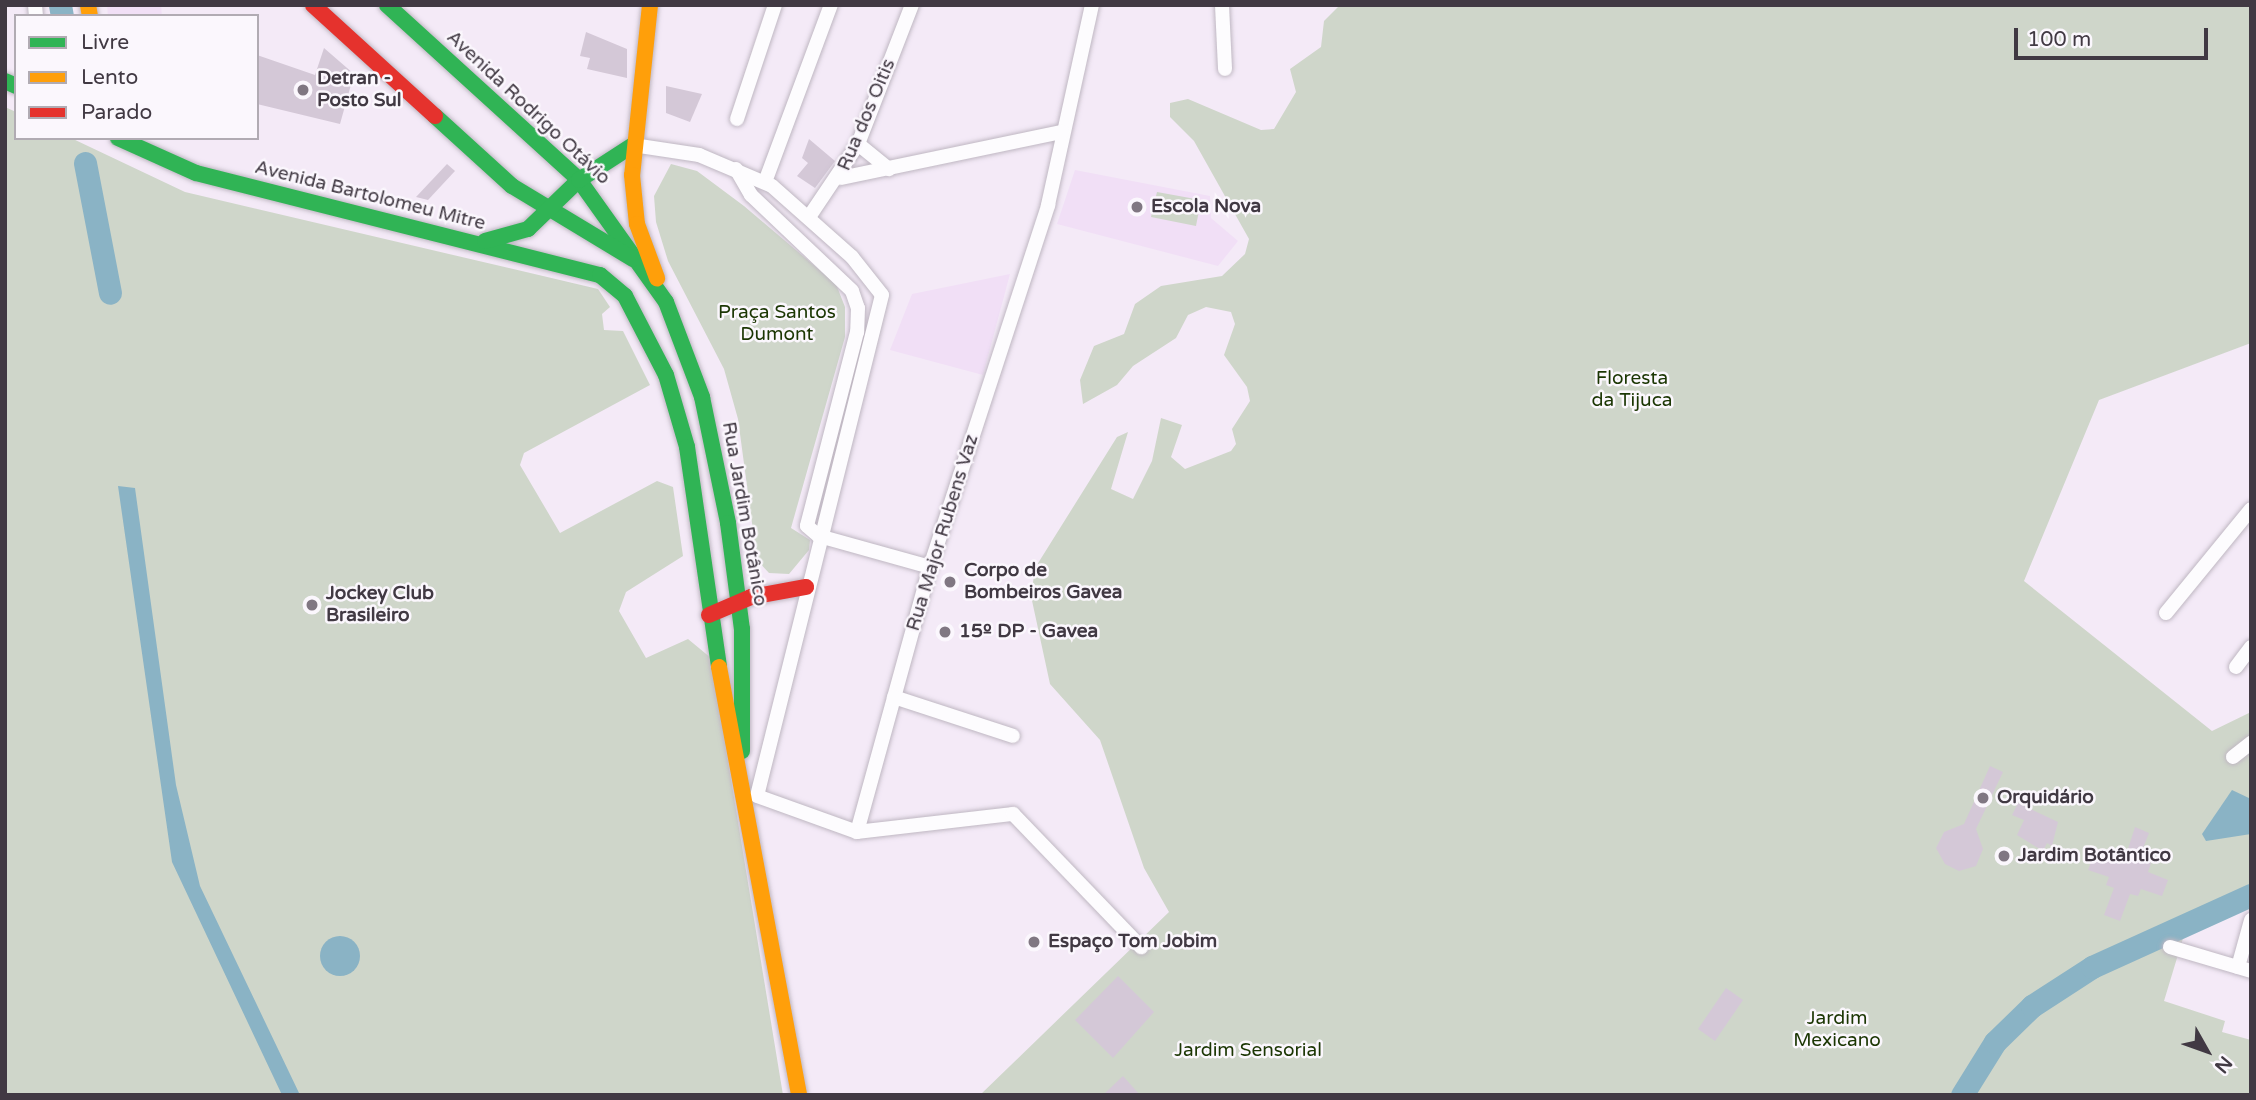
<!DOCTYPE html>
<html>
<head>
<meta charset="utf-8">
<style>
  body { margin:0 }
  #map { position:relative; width:2256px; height:1100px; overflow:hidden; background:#f4eaf7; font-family:"Varela Round",sans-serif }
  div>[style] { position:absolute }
  .built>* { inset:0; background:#f1dff6 }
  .green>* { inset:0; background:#cfd6ca }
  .water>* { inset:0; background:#8ab3c5 }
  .round { border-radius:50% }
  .river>* { height:23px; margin:-11.5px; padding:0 11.5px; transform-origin:11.5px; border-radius:11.5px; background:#8ab3c5 }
  .building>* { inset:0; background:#d4c8d7 }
  .roads { filter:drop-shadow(0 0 2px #bfb7c2) drop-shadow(0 0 2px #bfb7c2) }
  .street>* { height:14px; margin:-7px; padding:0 7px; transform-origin:7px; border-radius:7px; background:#fdfcfe }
  .fast>* { height:16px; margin:-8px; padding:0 8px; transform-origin:8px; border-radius:8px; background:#30b455 }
  .slow>* { height:16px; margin:-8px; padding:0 8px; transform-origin:8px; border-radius:8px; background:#ff9f0a }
  .jam>* { height:16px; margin:-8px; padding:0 8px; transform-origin:8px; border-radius:8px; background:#e5322d }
  .dots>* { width:19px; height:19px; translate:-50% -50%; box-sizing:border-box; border:4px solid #fbf7fd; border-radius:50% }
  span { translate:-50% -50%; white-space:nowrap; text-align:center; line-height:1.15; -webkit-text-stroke:5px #fbf7fd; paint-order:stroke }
  .poi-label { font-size:19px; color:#413943; font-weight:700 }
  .left { translate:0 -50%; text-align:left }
  .street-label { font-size:19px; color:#413943 }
  .park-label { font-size:19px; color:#1b3603 }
  .frame { position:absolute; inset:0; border:7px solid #413943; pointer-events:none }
  .legend { position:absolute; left:14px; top:14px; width:245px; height:126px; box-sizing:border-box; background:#fbf7fd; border:2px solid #b1abb3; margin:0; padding:9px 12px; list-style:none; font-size:21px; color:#413943 }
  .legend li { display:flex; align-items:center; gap:14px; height:35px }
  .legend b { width:35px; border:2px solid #b1abb3 }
  .north { position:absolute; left:2172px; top:1016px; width:70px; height:70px; -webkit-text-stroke:5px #fbf7fd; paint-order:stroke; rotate:130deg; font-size:19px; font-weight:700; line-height:28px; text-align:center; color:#413943 }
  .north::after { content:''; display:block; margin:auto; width:24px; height:32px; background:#413943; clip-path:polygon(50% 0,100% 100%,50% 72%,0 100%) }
  .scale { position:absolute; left:2014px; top:28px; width:194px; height:32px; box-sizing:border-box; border:4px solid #413943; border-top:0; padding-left:9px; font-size:21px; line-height:24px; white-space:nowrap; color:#413943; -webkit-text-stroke:5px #fbf7fd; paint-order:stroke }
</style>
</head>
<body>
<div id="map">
  <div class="built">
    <div style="clip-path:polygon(107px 5px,161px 5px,162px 16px,108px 16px)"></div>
    <div style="clip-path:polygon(1075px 170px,1210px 196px,1211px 218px,1238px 241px,1218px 266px,1057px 224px)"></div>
    <div style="clip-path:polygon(1010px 274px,983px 375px,890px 350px,912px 294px)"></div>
  </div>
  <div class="green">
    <div style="clip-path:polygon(1340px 5px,2251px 5px,2251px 343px,2099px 400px,2024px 581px,2212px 731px,2251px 712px,2251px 885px,2190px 915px,2164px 1001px,2225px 1021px,2222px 1032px,2251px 1040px,2251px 1095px,980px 1095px,1169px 912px,1144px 868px,1100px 740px,1050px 684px,1031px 596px,1035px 568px,1117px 437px,1128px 432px,1111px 489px,1133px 499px,1152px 461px,1161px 418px,1182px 425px,1171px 457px,1185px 469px,1231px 451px,1236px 444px,1232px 429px,1250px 401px,1247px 387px,1224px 355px,1235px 324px,1231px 312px,1206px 307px,1188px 315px,1176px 338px,1133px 366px,1117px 385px,1083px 404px,1080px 380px,1094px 346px,1124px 334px,1135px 304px,1161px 286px,1222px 276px,1245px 254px,1249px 239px,1194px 141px,1170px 117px,1170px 103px,1188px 99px,1261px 130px,1274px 129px,1296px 92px,1290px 69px,1321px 47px,1324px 21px)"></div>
    <div style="clip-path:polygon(5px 107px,16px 112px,16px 138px,71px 138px,185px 192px,598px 289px,610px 307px,602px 314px,604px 330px,623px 331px,650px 385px,524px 453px,520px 465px,560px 533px,657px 481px,673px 487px,683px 556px,626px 592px,619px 611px,646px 658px,688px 639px,711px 658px,783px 1095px,5px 1095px)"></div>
    <div style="clip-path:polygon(671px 164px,697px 171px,744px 206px,836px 284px,845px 307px,845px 337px,791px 528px,810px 540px,809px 550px,789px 574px,769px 573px,757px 560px,738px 419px,724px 369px,668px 261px,656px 222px,654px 196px)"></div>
    <div style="clip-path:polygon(1157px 192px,1201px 200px,1196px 226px,1151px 217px)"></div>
  </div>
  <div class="water">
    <div style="clip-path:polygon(118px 486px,135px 488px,176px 785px,200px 886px,300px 1095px,282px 1095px,172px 862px)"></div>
    <div style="clip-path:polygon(2232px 790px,2251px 799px,2251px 834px,2206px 841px,2202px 834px)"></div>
    <div class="round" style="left:320px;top:936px;width:40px;height:40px"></div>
  </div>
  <div class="river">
    <div style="left:60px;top:5px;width:11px;rotate:80deg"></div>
    <div style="left:85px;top:163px;width:132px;rotate:79.1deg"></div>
    <div style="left:1962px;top:1095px;width:62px;rotate:-58.1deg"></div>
    <div style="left:1995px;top:1042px;width:52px;rotate:-44.2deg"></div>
    <div style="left:2032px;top:1006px;width:72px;rotate:-33deg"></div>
    <div style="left:2092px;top:967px;width:175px;rotate:-24.4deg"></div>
  </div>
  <div class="building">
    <div style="clip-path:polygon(586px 32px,627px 49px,627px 78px,587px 69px,590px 58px,580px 56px)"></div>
    <div style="clip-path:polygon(324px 48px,354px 74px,340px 124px,257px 104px,257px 55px,315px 75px)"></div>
    <div style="clip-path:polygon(666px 86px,702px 94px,690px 122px,666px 113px)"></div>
    <div style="clip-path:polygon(809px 139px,835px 161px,815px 188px,797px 176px,808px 163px,802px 158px)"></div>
    <div style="clip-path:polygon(447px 164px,455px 171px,428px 200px,416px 197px)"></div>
    <div style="clip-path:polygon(1990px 766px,2003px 772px,1976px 829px,1983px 849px,1976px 866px,1959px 871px,1945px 864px,1936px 848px,1944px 832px,1964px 824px)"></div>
    <div style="clip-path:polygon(2018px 803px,2058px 822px,2052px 846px,2047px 843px,2043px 851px,2017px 835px,2024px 820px,2012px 815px)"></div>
    <div style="clip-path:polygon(2135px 827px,2149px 833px,2139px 858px,2151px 863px,2148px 872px,2168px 880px,2162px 896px,2141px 889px,2138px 896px,2130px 894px,2120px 921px,2104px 915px,2114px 888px,2106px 885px,2109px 877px,2088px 870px,2094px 854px,2115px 861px,2118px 853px,2126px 855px)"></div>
    <div style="clip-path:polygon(1118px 976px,1154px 1012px,1113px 1058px,1075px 1020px)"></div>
    <div style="clip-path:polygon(1726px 988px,1743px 1000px,1715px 1041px,1698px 1029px)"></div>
    <div style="clip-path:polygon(1123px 1076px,1140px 1095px,1103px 1095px)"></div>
  </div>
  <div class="roads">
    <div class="street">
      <div style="left:35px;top:5px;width:11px;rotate:85deg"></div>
      <div style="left:1222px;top:5px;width:64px;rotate:87.3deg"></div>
      <div style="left:737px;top:119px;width:120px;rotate:-71.6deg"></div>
      <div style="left:858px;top:144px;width:40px;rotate:39deg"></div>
      <div style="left:633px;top:145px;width:67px;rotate:8.6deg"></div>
      <div style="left:699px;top:155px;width:79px;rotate:23deg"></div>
      <div style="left:772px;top:186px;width:107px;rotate:41.6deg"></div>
      <div style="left:852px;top:257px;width:48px;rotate:51.7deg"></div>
      <div style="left:882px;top:295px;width:516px;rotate:104.01deg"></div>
      <div style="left:757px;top:796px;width:106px;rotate:19.8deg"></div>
      <div style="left:857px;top:832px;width:275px;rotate:-74.6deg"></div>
      <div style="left:930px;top:567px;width:381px;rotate:-71.9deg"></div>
      <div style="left:1048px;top:205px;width:205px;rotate:-77.6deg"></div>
      <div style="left:736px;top:169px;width:30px;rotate:60deg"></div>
      <div style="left:751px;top:195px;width:139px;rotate:43.5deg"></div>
      <div style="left:852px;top:291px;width:18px;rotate:71deg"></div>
      <div style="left:858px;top:308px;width:24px;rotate:92deg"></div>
      <div style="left:857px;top:332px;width:200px;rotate:104.5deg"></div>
      <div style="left:807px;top:526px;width:16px;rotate:40deg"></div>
      <div style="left:819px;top:536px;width:115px;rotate:15.6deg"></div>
      <div style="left:841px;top:178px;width:226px;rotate:-11.8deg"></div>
      <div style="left:765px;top:182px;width:189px;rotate:-69.6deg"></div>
      <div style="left:809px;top:217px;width:88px;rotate:-56.1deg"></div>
      <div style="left:858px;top:144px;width:149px;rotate:-68.8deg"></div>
      <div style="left:2166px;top:613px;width:134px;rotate:-50.7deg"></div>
      <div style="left:2236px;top:667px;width:25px;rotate:-53deg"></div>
      <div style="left:894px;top:697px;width:125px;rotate:18.1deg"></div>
      <div style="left:2233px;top:757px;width:23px;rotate:-38deg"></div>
      <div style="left:857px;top:832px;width:157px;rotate:-6.6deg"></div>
      <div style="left:1013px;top:814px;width:185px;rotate:46.1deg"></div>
      <div style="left:2170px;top:947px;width:84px;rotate:16.5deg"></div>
      <div style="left:2238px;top:967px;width:49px;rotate:-74.5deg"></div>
    </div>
    <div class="fast">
      <div style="left:387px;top:5px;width:260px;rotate:42.3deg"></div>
      <div style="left:579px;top:180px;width:150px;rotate:54.5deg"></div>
      <div style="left:666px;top:302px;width:102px;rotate:69.2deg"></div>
      <div style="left:702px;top:397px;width:129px;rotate:78.3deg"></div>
      <div style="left:728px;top:523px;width:107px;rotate:82.5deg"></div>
      <div style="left:742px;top:629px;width:122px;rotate:90deg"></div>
      <div style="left:5px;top:81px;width:12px;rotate:24deg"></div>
      <div style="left:435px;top:116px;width:104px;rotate:42.3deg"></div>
      <div style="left:512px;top:186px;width:141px;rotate:31.1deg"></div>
      <div style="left:118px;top:138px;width:85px;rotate:24.2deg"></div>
      <div style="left:196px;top:173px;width:417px;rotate:14.2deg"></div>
      <div style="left:600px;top:275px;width:33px;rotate:40deg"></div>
      <div style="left:625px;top:296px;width:89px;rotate:62.6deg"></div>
      <div style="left:666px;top:375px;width:75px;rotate:73.7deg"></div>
      <div style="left:687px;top:447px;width:222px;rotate:81.7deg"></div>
      <div style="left:485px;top:241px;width:45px;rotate:-15.6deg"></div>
      <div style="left:528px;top:229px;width:71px;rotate:-43.9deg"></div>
      <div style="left:579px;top:180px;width:64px;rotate:-32.9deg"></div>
    </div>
    <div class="slow">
      <div style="left:88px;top:5px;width:11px;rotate:80deg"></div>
      <div style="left:650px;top:5px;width:171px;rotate:96deg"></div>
      <div style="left:632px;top:175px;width:49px;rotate:84.2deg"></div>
      <div style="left:637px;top:224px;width:58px;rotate:69.7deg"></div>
      <div style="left:719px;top:667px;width:435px;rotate:79.4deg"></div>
    </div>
    <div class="jam">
      <div style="left:313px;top:5px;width:165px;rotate:42.3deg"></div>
      <div style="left:709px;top:615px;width:46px;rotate:-23.2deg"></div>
      <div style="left:751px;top:597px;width:56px;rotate:-10.3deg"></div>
    </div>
  </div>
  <div class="dots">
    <div style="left:303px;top:90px;background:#807782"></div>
    <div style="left:1137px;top:207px;background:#807782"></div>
    <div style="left:950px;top:582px;background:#807782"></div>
    <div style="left:312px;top:605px;background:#807782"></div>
    <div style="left:945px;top:632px;background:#807782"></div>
    <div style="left:1983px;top:798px;background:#807782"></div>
    <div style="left:2004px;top:856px;background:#807782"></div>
    <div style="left:1034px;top:942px;background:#807782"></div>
  </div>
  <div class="poi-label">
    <span class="left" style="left:317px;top:90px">Detran -<br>Posto Sul</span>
    <span class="left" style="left:1151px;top:207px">Escola Nova</span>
    <span class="left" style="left:964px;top:582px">Corpo de<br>Bombeiros Gavea</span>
    <span class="left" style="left:326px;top:605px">Jockey Club<br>Brasileiro</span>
    <span class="left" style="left:959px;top:632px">15º DP - Gavea</span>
    <span class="left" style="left:1997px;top:798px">Orquidário</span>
    <span class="left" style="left:2018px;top:856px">Jardim Botântico</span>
    <span class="left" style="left:1048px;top:942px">Espaço Tom Jobim</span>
  </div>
  <div class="street-label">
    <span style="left:528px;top:108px;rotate:43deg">Avenida Rodrigo Otávio</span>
    <span style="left:867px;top:115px;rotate:-67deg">Rua dos Oitis</span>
    <span style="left:370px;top:196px;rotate:14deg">Avenida Bartolomeu Mitre</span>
    <span style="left:744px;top:514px;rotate:80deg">Rua Jardim Botânico</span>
    <span style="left:943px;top:533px;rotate:-73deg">Rua Major Rubens Vaz</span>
  </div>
  <div class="park-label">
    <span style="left:777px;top:324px">Praça Santos<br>Dumont</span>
    <span style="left:1632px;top:390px">Floresta<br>da Tijuca</span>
    <span style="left:1837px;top:1030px">Jardim<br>Mexicano</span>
    <span style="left:1248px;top:1051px">Jardim Sensorial</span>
  </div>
  <div class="frame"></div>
  <ul class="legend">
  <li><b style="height:9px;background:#30b455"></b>Livre</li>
  <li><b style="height:9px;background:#ff9f0a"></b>Lento</li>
  <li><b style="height:9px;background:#e5322d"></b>Parado</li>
  </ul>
  <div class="north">N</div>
  <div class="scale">100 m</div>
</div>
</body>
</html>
